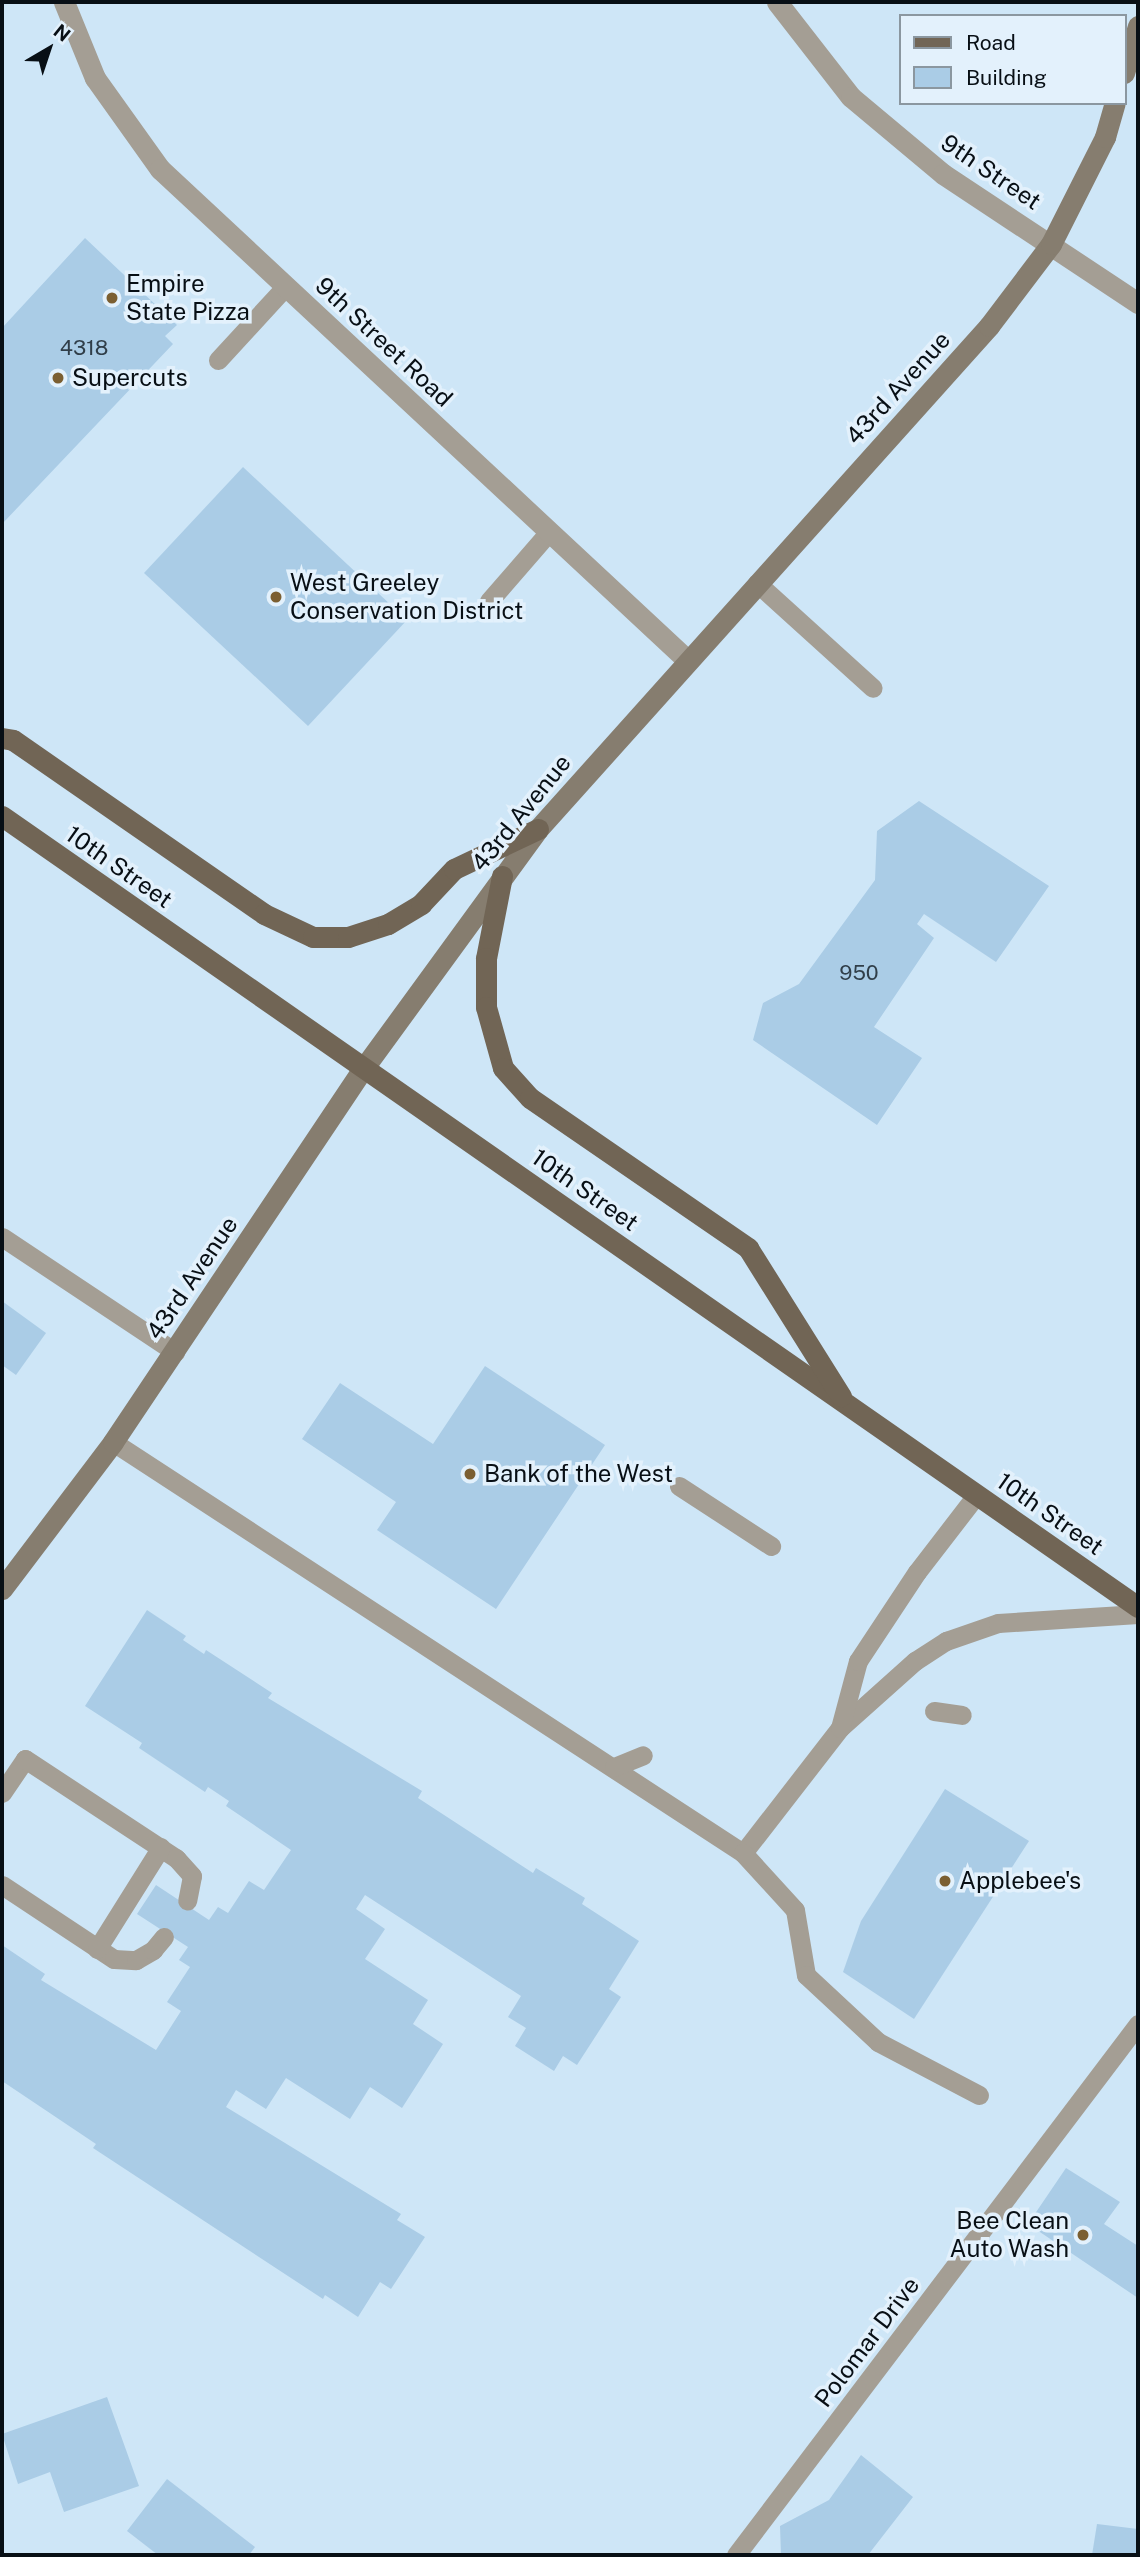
<!DOCTYPE html>
<html>
<head>
<meta charset="utf-8">
<style>
  body { margin:0 }
  #map { position:relative; width:1140px; height:2557px; overflow:hidden; background:#cee6f7; font-family:"Public Sans",sans-serif }
  div>[style] { position:absolute }
  .building>* { inset:0; background:#aacce6 }
  .lane>* { height:19px; margin:-9.5px; padding:0 9.5px; transform-origin:9.5px; border-radius:9.5px; background:#a49e94 }
  .street>* { height:21px; margin:-10.5px; padding:0 10.5px; transform-origin:10.5px; border-radius:10.5px; background:#a49e94 }
  .secondary>* { height:21px; margin:-10.5px; padding:0 10.5px; transform-origin:10.5px; border-radius:10.5px; background:#867d6f }
  .primary>* { height:21px; margin:-10.5px; padding:0 10.5px; transform-origin:10.5px; border-radius:10.5px; background:#716555 }
  .dots>* { width:19px; height:19px; translate:-50% -50%; box-sizing:border-box; border:4px solid #e3f1fc; border-radius:50% }
  span { translate:-50% -50%; white-space:nowrap; text-align:center; line-height:1.15; -webkit-text-stroke:7px #e3f1fc; paint-order:stroke }
  .number-label { font-size:21px; color:#303e49 }
  .number-label span { -webkit-text-stroke-width:0 }
  .street-label { font-size:24px; color:#080f15 }
  .poi-label { font-size:24px; color:#080f15 }
  .left { translate:0 -50%; text-align:left }
  .right { translate:-100% -50%; text-align:right }
  .frame { position:absolute; inset:0; border:4px solid #080f15; pointer-events:none }
  .legend { position:absolute; left:899px; top:14px; width:228px; height:91px; box-sizing:border-box; background:#e3f1fc; border:2px solid #8b97a0; margin:0; padding:9px 12px; list-style:none; font-size:21px; color:#080f15 }
  .legend li { display:flex; align-items:center; gap:14px; height:35px }
  .legend b { width:35px; border:2px solid #8b97a0 }
  .north { position:absolute; left:14px; top:14px; width:70px; height:70px; -webkit-text-stroke:5px #e3f1fc; paint-order:stroke; rotate:39deg; font-size:19px; font-weight:700; line-height:28px; text-align:center; color:#080f15 }
  .north::after { content:''; display:block; margin:auto; width:24px; height:32px; background:#080f15; clip-path:polygon(50% 0,100% 100%,50% 72%,0 100%) }
</style>
</head>
<body>
<div id="map">
  <div class="building">
    <div style="clip-path:polygon(85px 238px,177px 325px,165px 336px,173px 344px,2px 524px,2px 328px)"></div>
    <div style="clip-path:polygon(243px 467px,407px 620px,308px 726px,144px 573px)"></div>
    <div style="clip-path:polygon(919px 801px,1049px 886px,996px 962px,924px 914px,917px 924px,934px 938px,874px 1027px,922px 1058px,877px 1125px,753px 1040px,763px 1003px,799px 984px,875px 880px,877px 831px)"></div>
    <div style="clip-path:polygon(2px 1301px,46px 1333px,16px 1375px,2px 1365px)"></div>
    <div style="clip-path:polygon(485px 1366px,605px 1445px,496px 1609px,377px 1530px,396px 1502px,302px 1439px,340px 1383px,433px 1444px)"></div>
    <div style="clip-path:polygon(147px 1610px,186px 1636px,183px 1640px,204px 1654px,206px 1650px,272px 1693px,268px 1698px,422px 1791px,418px 1798px,533px 1873px,536px 1868px,585px 1898px,582px 1904px,639px 1941px,609px 1989px,621px 1997px,577px 2065px,563px 2056px,554px 2071px,515px 2046px,526px 2028px,508px 2017px,521px 1996px,365px 1895px,356px 1909px,385px 1929px,365px 1959px,428px 2000px,413px 2024px,443px 2044px,402px 2108px,370px 2087px,350px 2119px,286px 2078px,266px 2109px,236px 2090px,226px 2107px,401px 2214px,397px 2220px,425px 2237px,391px 2289px,380px 2282px,358px 2317px,325px 2295px,323px 2299px,93px 2148px,96px 2144px,2px 2081px,2px 1945px,45px 1974px,41px 1980px,156px 2050px,181px 2011px,167px 2002px,190px 1967px,179px 1960px,188px 1947px,137px 1914px,156px 1885px,209px 1920px,218px 1907px,228px 1913px,249px 1881px,264px 1890px,291px 1850px,226px 1806px,229px 1801px,208px 1787px,205px 1792px,139px 1748px,142px 1743px,85px 1706px)"></div>
    <div style="clip-path:polygon(945px 1789px,1029px 1841px,914px 2019px,843px 1972px,861px 1921px)"></div>
    <div style="clip-path:polygon(1066px 2168px,1120px 2202px,1104px 2224px,1138px 2246px,1138px 2298px,1028px 2224px)"></div>
    <div style="clip-path:polygon(107px 2397px,139px 2486px,64px 2512px,50px 2472px,18px 2484px,2px 2434px)"></div>
    <div style="clip-path:polygon(861px 2455px,913px 2497px,868px 2555px,781px 2555px,780px 2526px,829px 2500px)"></div>
    <div style="clip-path:polygon(167px 2479px,255px 2547px,249px 2555px,158px 2555px,127px 2531px)"></div>
    <div style="clip-path:polygon(1097px 2524px,1138px 2529px,1138px 2555px,1092px 2555px)"></div>
  </div>
  <div class="lane">
    <div style="left:218px;top:360px;width:100px;rotate:-47.4deg"></div>
    <div style="left:757px;top:583px;width:156px;rotate:42.2deg"></div>
    <div style="left:489px;top:601px;width:91px;rotate:-49deg"></div>
    <div style="left:2px;top:1237px;width:208px;rotate:33.6deg"></div>
    <div style="left:113px;top:1442px;width:752px;rotate:33.12deg"></div>
    <div style="left:743px;top:1853px;width:158px;rotate:-52.2deg"></div>
    <div style="left:840px;top:1728px;width:101px;rotate:-41.8deg"></div>
    <div style="left:915px;top:1661px;width:37px;rotate:-33deg"></div>
    <div style="left:946px;top:1641px;width:55px;rotate:-19.1deg"></div>
    <div style="left:998px;top:1623px;width:140px;rotate:-3.7deg"></div>
    <div style="left:679px;top:1486px;width:110px;rotate:33.1deg"></div>
    <div style="left:934px;top:1711px;width:28px;rotate:8deg"></div>
    <div style="left:840px;top:1728px;width:69px;rotate:-75deg"></div>
    <div style="left:858px;top:1661px;width:107px;rotate:-56.5deg"></div>
    <div style="left:917px;top:1572px;width:98px;rotate:-52.4deg"></div>
    <div style="left:614px;top:1767px;width:31px;rotate:-22deg"></div>
    <div style="left:2px;top:1793px;width:41px;rotate:-55.9deg"></div>
    <div style="left:25px;top:1759px;width:181px;rotate:33.3deg"></div>
    <div style="left:176px;top:1858px;width:24px;rotate:48deg"></div>
    <div style="left:192px;top:1876px;width:25px;rotate:101deg"></div>
    <div style="left:743px;top:1853px;width:77px;rotate:47.6deg"></div>
    <div style="left:795px;top:1910px;width:66px;rotate:80.4deg"></div>
    <div style="left:806px;top:1975px;width:98px;rotate:42.9deg"></div>
    <div style="left:878px;top:2042px;width:114px;rotate:27.7deg"></div>
    <div style="left:2px;top:1885px;width:134px;rotate:33.5deg"></div>
    <div style="left:114px;top:1959px;width:22px;rotate:3deg"></div>
    <div style="left:136px;top:1960px;width:20px;rotate:-30deg"></div>
    <div style="left:153px;top:1950px;width:17px;rotate:-50deg"></div>
    <div style="left:97px;top:1949px;width:120px;rotate:-57.9deg"></div>
    <div style="left:736px;top:2555px;width:666px;rotate:-52.87deg"></div>
  </div>
  <div class="street">
    <div style="left:64px;top:2px;width:82px;rotate:67.8deg"></div>
    <div style="left:95px;top:78px;width:112px;rotate:54.5deg"></div>
    <div style="left:160px;top:169px;width:720px;rotate:42.97deg"></div>
    <div style="left:777px;top:2px;width:120px;rotate:52.1deg"></div>
    <div style="left:851px;top:97px;width:120px;rotate:39.9deg"></div>
    <div style="left:943px;top:174px;width:234px;rotate:33.5deg"></div>
  </div>
  <div class="secondary">
    <div style="left:1124px;top:73px;width:49px;rotate:-73.4deg"></div>
    <div style="left:2px;top:1589px;width:184px;rotate:-52.9deg"></div>
    <div style="left:113px;top:1442px;width:449px;rotate:-56.2deg"></div>
    <div style="left:363px;top:1069px;width:297px;rotate:-53.9deg"></div>
    <div style="left:538px;top:829px;width:676px;rotate:-48.12deg"></div>
    <div style="left:989px;top:326px;width:103px;rotate:-52.9deg"></div>
    <div style="left:1051px;top:244px;width:120px;rotate:-63.2deg"></div>
    <div style="left:1105px;top:137px;width:35px;rotate:-74deg"></div>
  </div>
  <div class="primary">
    <div style="left:2px;top:738px;width:11px;rotate:10deg"></div>
    <div style="left:13px;top:740px;width:305px;rotate:34.7deg"></div>
    <div style="left:264px;top:914px;width:54px;rotate:25.1deg"></div>
    <div style="left:313px;top:937px;width:35px"></div>
    <div style="left:348px;top:937px;width:42px;rotate:-18deg"></div>
    <div style="left:388px;top:924px;width:39px;rotate:-31deg"></div>
    <div style="left:421px;top:904px;width:48px;rotate:-46.7deg"></div>
    <div style="left:454px;top:869px;width:93px;rotate:-25.5deg"></div>
    <div style="left:2px;top:816px;width:1384px;rotate:34.85deg"></div>
    <div style="left:502px;top:876px;width:84px;rotate:101deg"></div>
    <div style="left:486px;top:958px;width:49px;rotate:90deg"></div>
    <div style="left:486px;top:1007px;width:63px;rotate:74.4deg"></div>
    <div style="left:503px;top:1068px;width:40px;rotate:48deg"></div>
    <div style="left:530px;top:1098px;width:265px;rotate:34.5deg"></div>
    <div style="left:748px;top:1248px;width:175px;rotate:57.9deg"></div>
  </div>
  <div class="dots">
    <div style="left:112px;top:298px;background:#7b5f32"></div>
    <div style="left:58px;top:378px;background:#7b5f32"></div>
    <div style="left:276px;top:597px;background:#7b5f32"></div>
    <div style="left:470px;top:1474px;background:#7b5f32"></div>
    <div style="left:945px;top:1881px;background:#7b5f32"></div>
    <div style="left:1083px;top:2235px;background:#7b5f32"></div>
  </div>
  <div class="number-label">
    <span style="left:84px;top:348px">4318</span>
    <span style="left:859px;top:973px">950</span>
  </div>
  <div class="street-label">
    <span style="left:991px;top:172px;rotate:34deg">9th Street</span>
    <span style="left:384px;top:342px;rotate:43deg">9th Street Road</span>
    <span style="left:898px;top:388px;rotate:-48deg">43rd Avenue</span>
    <span style="left:521px;top:813px;rotate:-51deg">43rd Avenue</span>
    <span style="left:119px;top:867px;rotate:35deg">10th Street</span>
    <span style="left:585px;top:1190px;rotate:35deg">10th Street</span>
    <span style="left:192px;top:1278px;rotate:-56deg">43rd Avenue</span>
    <span style="left:1050px;top:1514px;rotate:35deg">10th Street</span>
    <span style="left:867px;top:2342px;rotate:-53deg">Polomar Drive</span>
  </div>
  <div class="poi-label">
    <span class="left" style="left:126px;top:298px">Empire<br>State Pizza</span>
    <span class="left" style="left:72px;top:378px">Supercuts</span>
    <span class="left" style="left:290px;top:597px">West Greeley<br>Conservation District</span>
    <span class="left" style="left:484px;top:1474px">Bank of the West</span>
    <span class="left" style="left:959px;top:1881px">Applebee's</span>
    <span class="right" style="left:1069px;top:2235px">Bee Clean<br>Auto Wash</span>
  </div>
  <div class="frame"></div>
  <ul class="legend">
  <li><b style="height:9px;background:#716555"></b>Road</li>
  <li><b style="height:19px;background:#aacce6"></b>Building</li>
  </ul>
  <div class="north">N</div>
</div>
</body>
</html>
